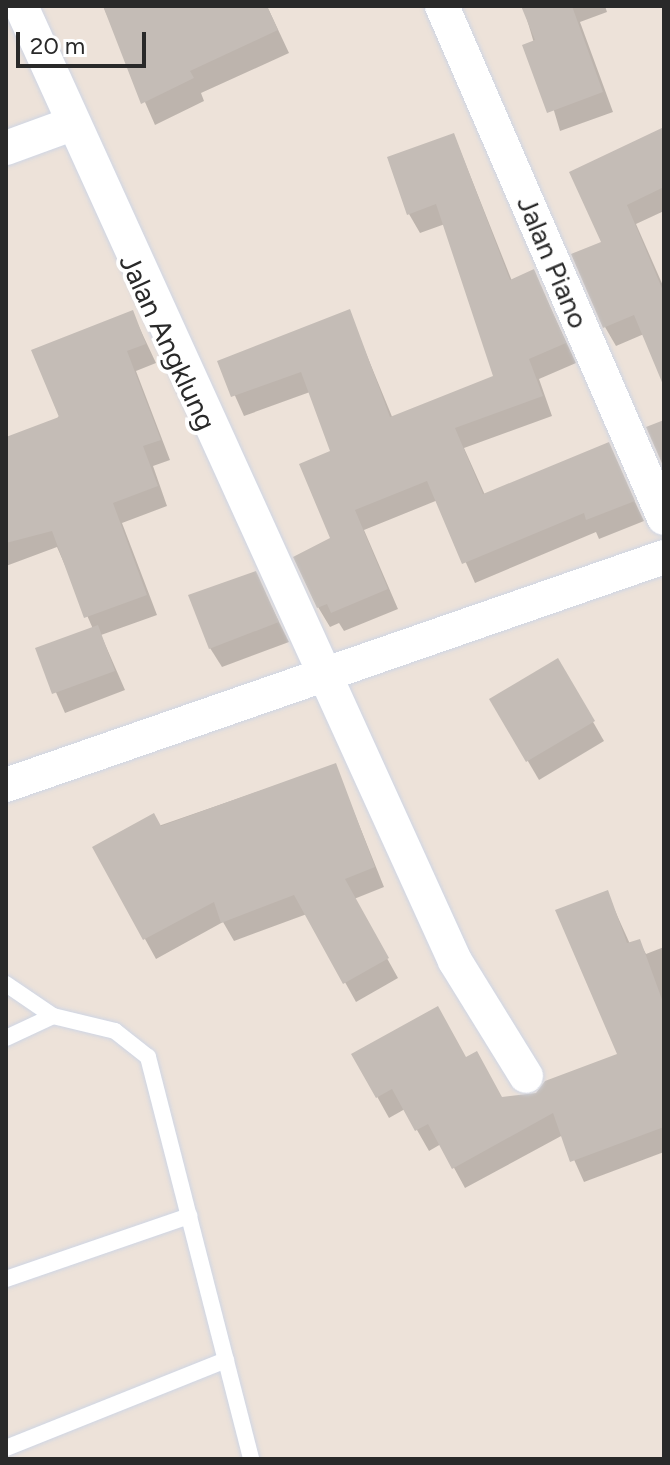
<!DOCTYPE html>
<html>
<head>
<meta charset="utf-8">
<style>
  body { margin:0 }
  #map { position:relative; width:670px; height:1465px; overflow:hidden; background:#ede2d9; font-family:Figtree,sans-serif }
  div>[style] { position:absolute }
  .shadow>* { inset:0; background:#0003 }
  .building>* { inset:0; background:#c4bcb6 }
  .roads { filter:drop-shadow(0 0 2px #ced5e4) drop-shadow(0 0 2px #ced5e4) }
  .service>* { height:16px; margin:-8px; padding:0 8px; transform-origin:8px; border-radius:8px; background:#fff }
  .minor>* { height:34px; margin:-17px; padding:0 17px; transform-origin:17px; border-radius:17px; background:#fff }
  span { translate:-50% -50%; white-space:nowrap; text-align:center; line-height:1.15; -webkit-text-stroke:8px #fff; paint-order:stroke }
  .street-label { font-size:28px; color:#292929 }
  .frame { position:absolute; inset:0; border:8px solid #292929; pointer-events:none }
  .scale { position:absolute; left:16px; top:32px; width:130px; height:36px; box-sizing:border-box; border:4px solid #292929; border-top:0; padding-left:10px; font-size:24px; line-height:28px; white-space:nowrap; color:#292929; -webkit-text-stroke:6px #fff; paint-order:stroke }
</style>
</head>
<body>
<div id="map">
  <div class="shadow">
    <div style="clip-path:polygon(103px 6px,267px 6px,289px 53px,201px 93px,204px 101px,155px 125px)"></div>
    <div style="clip-path:polygon(523px 6px,605px 6px,607px 12px,580px 22px,613px 112px,560px 131px)"></div>
    <div style="clip-path:polygon(454px 135px,512px 281px,534px 272px,576px 363px,539px 379px,552px 416px,464px 448px,485px 495px,608px 444px,644px 521px,599px 539px,596px 532px,475px 583px,438px 500px,364px 530px,398px 609px,344px 631px,339px 623px,330px 627px,318px 607px,332px 539px,332px 452px,310px 392px,244px 416px,220px 362px,349px 312px,393px 419px,495px 377px,445px 224px,420px 233px,409px 214px)"></div>
    <div style="clip-path:polygon(664px 158px,664px 211px,636px 224px,664px 288px,664px 349px,644px 334px,616px 346px,605px 327px,604px 243px,571px 173px)"></div>
    <div style="clip-path:polygon(132px 312px,156px 363px,136px 371px,170px 460px,153px 466px,167px 506px,122px 523px,157px 615px,101px 635px,125px 690px,65px 713px,37px 649px,93px 629px,57px 547px,6px 566px,6px 491px)"></div>
    <div style="clip-path:polygon(255px 573px,289px 642px,222px 667px,210px 648px)"></div>
    <div style="clip-path:polygon(558px 661px,604px 741px,539px 780px,492px 700px)"></div>
    <div style="clip-path:polygon(335px 765px,384px 887px,354px 899px,398px 978px,356px 1002px,307px 914px,234px 941px,223px 922px,156px 959px,95px 848px)"></div>
    <div style="clip-path:polygon(607px 893px,630px 944px,639px 941px,646px 954px,664px 947px,664px 1152px,584px 1182px,563px 1135px,465px 1188px,441px 1144px,429px 1151px,405px 1109px,389px 1118px,354px 1055px,466px 1060px,501px 1099px,537px 1095px,619px 1055px)"></div>
  </div>
  <div class="building">
    <div style="clip-path:polygon(103px 6px,267px 6px,278px 30px,190px 71px,194px 78px,141px 104px)"></div>
    <div style="clip-path:polygon(521px 6px,572px 6px,603px 92px,547px 113px,522px 45px,535px 40px)"></div>
    <div style="clip-path:polygon(664px 127px,664px 187px,627px 205px,664px 293px,664px 387px,634px 315px,603px 328px,571px 254px,601px 242px,569px 172px)"></div>
    <div style="clip-path:polygon(454px 133px,510px 280px,534px 269px,566px 343px,529px 359px,543px 396px,455px 428px,483px 494px,609px 442px,635px 501px,586px 520px,584px 513px,462px 564px,427px 481px,355px 510px,388px 589px,331px 613px,327px 604px,317px 608px,293px 557px,330px 538px,299px 464px,330px 451px,301px 372px,231px 397px,217px 361px,350px 309px,390px 417px,493px 376px,436px 204px,407px 215px,387px 157px)"></div>
    <div style="clip-path:polygon(133px 310px,146px 344px,127px 351px,161px 440px,143px 446px,158px 486px,113px 503px,147px 595px,84px 618px,52px 531px,6px 543px,6px 437px,59px 417px,31px 350px)"></div>
    <div style="clip-path:polygon(664px 420px,664px 468px,646px 427px)"></div>
    <div style="clip-path:polygon(256px 571px,279px 622px,209px 649px,188px 595px)"></div>
    <div style="clip-path:polygon(98px 625px,115px 671px,52px 694px,35px 648px)"></div>
    <div style="clip-path:polygon(558px 658px,595px 721px,526px 762px,489px 699px)"></div>
    <div style="clip-path:polygon(336px 763px,375px 867px,345px 879px,389px 958px,343px 984px,294px 895px,221px 923px,214px 902px,143px 940px,92px 847px,154px 813px,161px 826px)"></div>
    <div style="clip-path:polygon(608px 890px,627px 943px,640px 939px,664px 1005px,664px 1127px,570px 1162px,553px 1113px,452px 1169px,428px 1124px,415px 1131px,392px 1089px,376px 1098px,351px 1054px,438px 1006px,466px 1057px,477px 1051px,502px 1097px,536px 1093px,545px 1081px,617px 1054px,555px 910px)"></div>
  </div>
  <div class="roads">
    <div class="service">
      <div style="left:6px;top:984px;width:57px;rotate:34.2deg"></div>
      <div style="left:6px;top:1038px;width:52px;rotate:-25.1deg"></div>
      <div style="left:53px;top:1016px;width:64px;rotate:13.6deg"></div>
      <div style="left:115px;top:1031px;width:42px;rotate:38.2deg"></div>
      <div style="left:148px;top:1057px;width:415px;rotate:75.6deg"></div>
      <div style="left:6px;top:1279px;width:194px;rotate:-19deg"></div>
      <div style="left:6px;top:1448px;width:237px;rotate:-21.8deg"></div>
    </div>
    <div class="minor">
      <div style="left:21px;top:6px;width:1049px;rotate:65.56deg"></div>
      <div style="left:455px;top:961px;width:135px;rotate:58.3deg"></div>
      <div style="left:442px;top:6px;width:558px;rotate:66.56deg"></div>
      <div style="left:6px;top:148px;width:67px;rotate:-20.1deg"></div>
      <div style="left:6px;top:785px;width:696px;rotate:-19.11deg"></div>
    </div>
  </div>
  <div class="street-label">
    <span style="left:553px;top:262px;rotate:67deg">Jalan Piano</span>
    <span style="left:168px;top:342px;rotate:65deg">Jalan Angklung</span>
  </div>
  <div class="frame"></div>
  <div class="scale">20 m</div>
</div>
</body>
</html>
